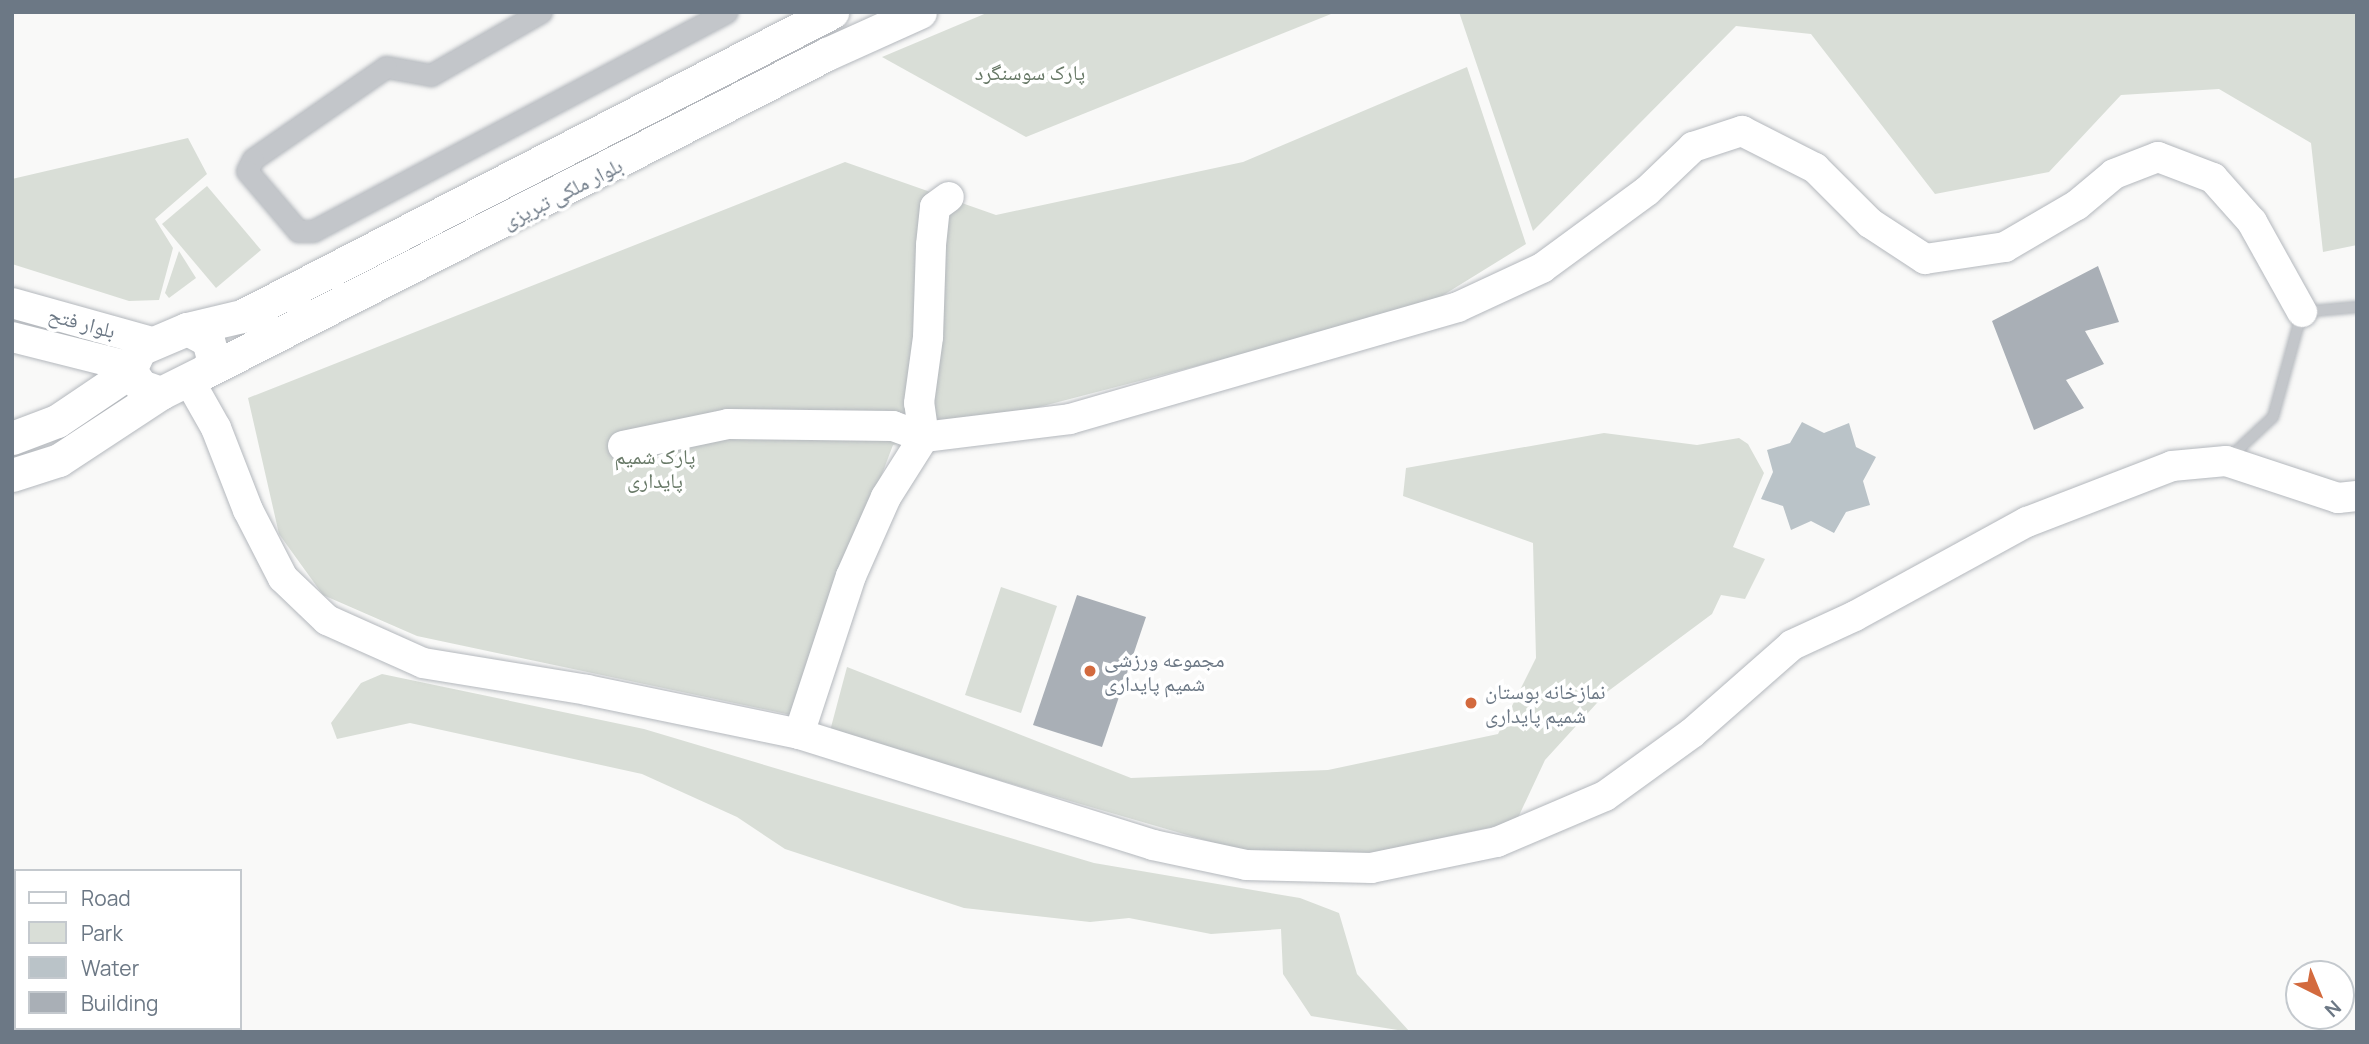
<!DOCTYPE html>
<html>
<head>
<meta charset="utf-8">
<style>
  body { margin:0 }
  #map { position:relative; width:2369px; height:1044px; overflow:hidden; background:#f9f9f8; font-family:Manrope,"Noto Naskh Arabic",sans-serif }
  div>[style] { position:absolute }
  .green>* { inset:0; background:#d9ded7 }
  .water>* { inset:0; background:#bac3c8 }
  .river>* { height:33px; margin:-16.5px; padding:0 16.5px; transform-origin:16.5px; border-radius:16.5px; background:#bac3c8 }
  .building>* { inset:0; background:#a9afb6 }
  .roads { filter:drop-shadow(0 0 2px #b4b8bd) drop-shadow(0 0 2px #b4b8bd) }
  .lane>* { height:10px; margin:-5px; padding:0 5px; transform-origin:5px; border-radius:5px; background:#c3c6ca }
  .street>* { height:21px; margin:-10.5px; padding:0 10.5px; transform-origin:10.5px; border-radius:10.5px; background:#c3c6ca }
  .secondary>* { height:30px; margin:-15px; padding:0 15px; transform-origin:15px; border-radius:15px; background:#fff }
  .primary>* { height:33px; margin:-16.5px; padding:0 16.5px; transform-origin:16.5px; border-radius:16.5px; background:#fff }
  .dots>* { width:19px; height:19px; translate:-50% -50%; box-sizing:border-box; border:4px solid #fff; border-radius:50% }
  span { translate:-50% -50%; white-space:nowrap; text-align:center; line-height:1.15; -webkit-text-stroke:7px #fff; paint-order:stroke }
  .park-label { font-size:21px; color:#677866 }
  .street-label { font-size:21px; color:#6c7885 }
  .poi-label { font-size:21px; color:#6c7885 }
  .left { translate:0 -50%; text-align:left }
  .frame { position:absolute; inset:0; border:14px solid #6c7885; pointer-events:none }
  .legend { position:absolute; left:14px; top:869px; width:228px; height:161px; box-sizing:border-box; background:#fff; border:2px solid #c4c9ce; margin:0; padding:9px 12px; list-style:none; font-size:21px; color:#6c7885 }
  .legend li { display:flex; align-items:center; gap:14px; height:35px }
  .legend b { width:35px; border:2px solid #c4c9ce }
  .north { position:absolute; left:2285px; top:960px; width:70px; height:70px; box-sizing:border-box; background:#fff; border:2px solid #c4c9ce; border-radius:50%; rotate:137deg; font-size:19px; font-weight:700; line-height:28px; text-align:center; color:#6c7885 }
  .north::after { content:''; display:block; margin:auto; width:24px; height:32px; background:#d36a3e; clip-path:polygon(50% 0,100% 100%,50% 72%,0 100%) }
</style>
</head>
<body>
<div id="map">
  <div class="green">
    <div style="clip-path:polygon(989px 12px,1336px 12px,1026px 137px,882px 57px)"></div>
    <div style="clip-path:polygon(1459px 12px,2357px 12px,2357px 245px,2323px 252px,2311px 143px,2219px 89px,2121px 95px,2049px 172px,1935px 194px,1811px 34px,1736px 26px,1533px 231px)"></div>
    <div style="clip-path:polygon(1467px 67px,1526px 244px,1424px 307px,893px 445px,791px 715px,417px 636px,323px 595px,279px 534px,248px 398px,845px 162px,996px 215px,1243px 162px)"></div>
    <div style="clip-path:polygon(188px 138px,207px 174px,155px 219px,173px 248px,159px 300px,129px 301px,12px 264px,12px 179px)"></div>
    <div style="clip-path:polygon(207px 186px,261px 250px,216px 288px,162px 224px)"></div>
    <div style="clip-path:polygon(179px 251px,196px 278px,169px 298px,165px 293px)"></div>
    <div style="clip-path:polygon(1604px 433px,1697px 445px,1739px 438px,1748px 444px,1764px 473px,1733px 547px,1765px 559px,1745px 599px,1721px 595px,1712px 614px,1607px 692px,1545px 760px,1516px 822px,1371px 853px,1249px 853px,830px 731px,847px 667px,1131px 778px,1328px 770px,1498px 734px,1536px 658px,1533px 543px,1403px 496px,1406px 468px)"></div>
    <div style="clip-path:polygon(1001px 587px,1057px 606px,1021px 713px,965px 695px)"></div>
    <div style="clip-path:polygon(382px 674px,644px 729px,1094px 863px,1300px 898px,1339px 913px,1357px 974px,1410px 1032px,1311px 1016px,1283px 974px,1281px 929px,1211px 934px,1129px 918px,1090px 922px,964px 908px,785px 849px,737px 817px,642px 774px,410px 723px,337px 739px,331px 723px,361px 683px)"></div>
  </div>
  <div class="water">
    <div style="clip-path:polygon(1802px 422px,1824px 433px,1849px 423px,1856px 447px,1876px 457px,1863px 481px,1870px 505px,1846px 512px,1834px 533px,1811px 521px,1791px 530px,1783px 506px,1761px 499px,1773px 472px,1767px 450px,1790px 443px)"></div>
  </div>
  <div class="river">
    <div style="left:12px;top:970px;width:4px"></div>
    <div style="left:163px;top:1028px;width:6px;rotate:39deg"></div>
  </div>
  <div class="building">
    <div style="clip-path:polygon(2098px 266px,2119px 322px,2085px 331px,2104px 364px,2066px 380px,2084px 408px,2034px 430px,1992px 321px)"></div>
    <div style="clip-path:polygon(1077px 595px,1146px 617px,1102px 747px,1033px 725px)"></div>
  </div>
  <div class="roads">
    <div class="lane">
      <div style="left:2229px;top:458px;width:60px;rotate:-43deg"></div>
      <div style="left:2273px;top:417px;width:109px;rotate:-74.6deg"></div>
      <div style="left:2302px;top:312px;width:55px;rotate:-5.2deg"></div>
    </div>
    <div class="street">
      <div style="left:541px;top:12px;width:127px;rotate:150.2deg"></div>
      <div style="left:431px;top:75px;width:46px;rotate:-169.9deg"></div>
      <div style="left:386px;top:67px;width:162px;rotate:145.3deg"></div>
      <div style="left:253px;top:159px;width:13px;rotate:117deg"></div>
      <div style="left:247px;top:171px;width:79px;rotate:49.6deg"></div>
      <div style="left:298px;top:231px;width:15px"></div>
      <div style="left:313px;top:231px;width:468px;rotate:-27.9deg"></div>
    </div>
    <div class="secondary">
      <div style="left:12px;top:303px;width:145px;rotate:15.6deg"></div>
      <div style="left:12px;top:337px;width:123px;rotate:14.1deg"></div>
      <div style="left:190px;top:382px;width:53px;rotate:60.5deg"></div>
      <div style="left:216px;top:428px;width:88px;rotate:68.7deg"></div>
      <div style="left:248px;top:510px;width:76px;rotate:62.8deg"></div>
      <div style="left:283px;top:578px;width:61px;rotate:43.7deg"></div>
      <div style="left:327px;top:620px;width:105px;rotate:24.1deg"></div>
      <div style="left:423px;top:663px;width:166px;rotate:9.3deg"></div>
      <div style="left:587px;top:690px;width:217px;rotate:11.7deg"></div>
      <div style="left:799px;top:734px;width:371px;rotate:17.4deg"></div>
      <div style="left:1153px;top:845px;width:95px;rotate:12.1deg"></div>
      <div style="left:1246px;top:865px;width:125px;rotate:1.4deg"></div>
      <div style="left:1371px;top:868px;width:129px;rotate:-11.7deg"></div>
      <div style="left:1497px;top:842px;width:117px;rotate:-23.1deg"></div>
      <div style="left:1605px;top:796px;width:107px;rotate:-35.9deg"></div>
      <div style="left:1692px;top:733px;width:133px;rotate:-41.3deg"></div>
      <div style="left:1792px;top:645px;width:69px;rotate:-24.7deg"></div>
      <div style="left:1855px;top:616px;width:196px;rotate:-28.7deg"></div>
      <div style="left:2027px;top:522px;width:155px;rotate:-21.1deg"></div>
      <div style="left:2172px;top:466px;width:54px;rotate:-5.3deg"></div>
      <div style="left:2226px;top:461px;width:118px;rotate:18.3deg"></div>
      <div style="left:2338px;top:498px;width:19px;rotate:-6deg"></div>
      <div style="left:623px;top:446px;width:107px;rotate:-11.8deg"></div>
      <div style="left:728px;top:424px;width:165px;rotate:0.7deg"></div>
      <div style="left:893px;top:426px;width:33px;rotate:20deg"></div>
      <div style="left:924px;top:437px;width:34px;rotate:-98deg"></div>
      <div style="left:919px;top:403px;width:67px;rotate:-82.2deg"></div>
      <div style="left:928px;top:337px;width:92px;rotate:-88.1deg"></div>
      <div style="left:931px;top:245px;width:38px;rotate:-84deg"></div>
      <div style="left:935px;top:207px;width:17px;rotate:-36deg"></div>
      <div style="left:799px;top:734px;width:166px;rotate:-71.8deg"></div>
      <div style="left:851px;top:576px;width:86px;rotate:-66.1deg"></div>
      <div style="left:886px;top:497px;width:71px;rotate:-57.7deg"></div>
      <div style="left:924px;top:437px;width:147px;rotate:-7deg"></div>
      <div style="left:1070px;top:419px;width:404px;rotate:-16.1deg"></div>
      <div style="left:1458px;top:307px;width:93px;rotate:-24.9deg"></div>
      <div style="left:1542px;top:268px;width:130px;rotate:-36.3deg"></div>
      <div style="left:1647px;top:191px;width:64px;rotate:-43.7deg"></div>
      <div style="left:1693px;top:147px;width:52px;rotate:-18.1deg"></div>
      <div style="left:1742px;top:131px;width:82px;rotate:26.9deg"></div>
      <div style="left:1815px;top:168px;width:78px;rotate:45deg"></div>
      <div style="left:1870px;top:223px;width:66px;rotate:33.2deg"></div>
      <div style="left:1925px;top:259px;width:81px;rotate:-8.5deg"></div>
      <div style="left:2005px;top:247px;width:83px;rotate:-30.3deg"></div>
      <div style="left:2077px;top:205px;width:48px;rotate:-40deg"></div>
      <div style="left:2114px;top:174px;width:47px;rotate:-21.1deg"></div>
      <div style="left:2158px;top:157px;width:59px;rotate:20.9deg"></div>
      <div style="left:2213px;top:178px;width:59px;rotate:48.4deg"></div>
      <div style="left:2252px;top:222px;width:103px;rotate:60.9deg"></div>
    </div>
    <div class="primary">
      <div style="left:187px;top:329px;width:57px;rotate:-13.3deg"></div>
      <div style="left:242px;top:316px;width:664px;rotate:-27.26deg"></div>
      <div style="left:187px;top:329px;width:24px;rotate:28deg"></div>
      <div style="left:208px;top:340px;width:20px;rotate:75deg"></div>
      <div style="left:213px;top:359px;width:13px;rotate:119deg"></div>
      <div style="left:207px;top:370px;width:51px;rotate:153.4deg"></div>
      <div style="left:161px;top:393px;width:21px;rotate:-161deg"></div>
      <div style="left:141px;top:386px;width:19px;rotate:-125deg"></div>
      <div style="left:130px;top:370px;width:23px;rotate:-65deg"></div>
      <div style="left:140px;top:349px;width:51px;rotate:-23.1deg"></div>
      <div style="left:203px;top:373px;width:701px;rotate:-27.08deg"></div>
      <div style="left:827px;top:54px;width:102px;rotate:-24.3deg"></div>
      <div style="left:12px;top:438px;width:48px;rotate:-20.7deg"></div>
      <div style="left:57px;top:421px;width:89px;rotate:-34deg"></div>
      <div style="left:12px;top:475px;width:49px;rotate:-17.7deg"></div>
      <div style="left:59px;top:460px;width:122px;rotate:-33.3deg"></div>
    </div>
  </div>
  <div class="dots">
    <div style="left:1090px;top:671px;background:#d36a3e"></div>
    <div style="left:1471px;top:703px;background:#d36a3e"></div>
  </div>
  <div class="park-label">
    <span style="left:1030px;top:72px">پارک سوسنگرد</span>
    <span style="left:655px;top:468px">پارک شمیم<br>پایداری</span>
  </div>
  <div class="street-label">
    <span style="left:562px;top:193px;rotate:-27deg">بلوار ملکى تبریزى</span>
    <span style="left:82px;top:322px;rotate:15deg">بلوار فتح</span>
  </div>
  <div class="poi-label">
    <span class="left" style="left:1104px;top:671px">مجموعه ورزشی<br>شمیم پایداری</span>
    <span class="left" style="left:1485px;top:703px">نمازخانه بوستان<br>شمیم پایداری</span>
  </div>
  <div class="frame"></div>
  <ul class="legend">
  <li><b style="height:9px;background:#fff"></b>Road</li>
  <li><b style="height:19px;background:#d9ded7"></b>Park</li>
  <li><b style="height:19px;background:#bac3c8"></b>Water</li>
  <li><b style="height:19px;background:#a9afb6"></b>Building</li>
  </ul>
  <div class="north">N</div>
</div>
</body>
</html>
